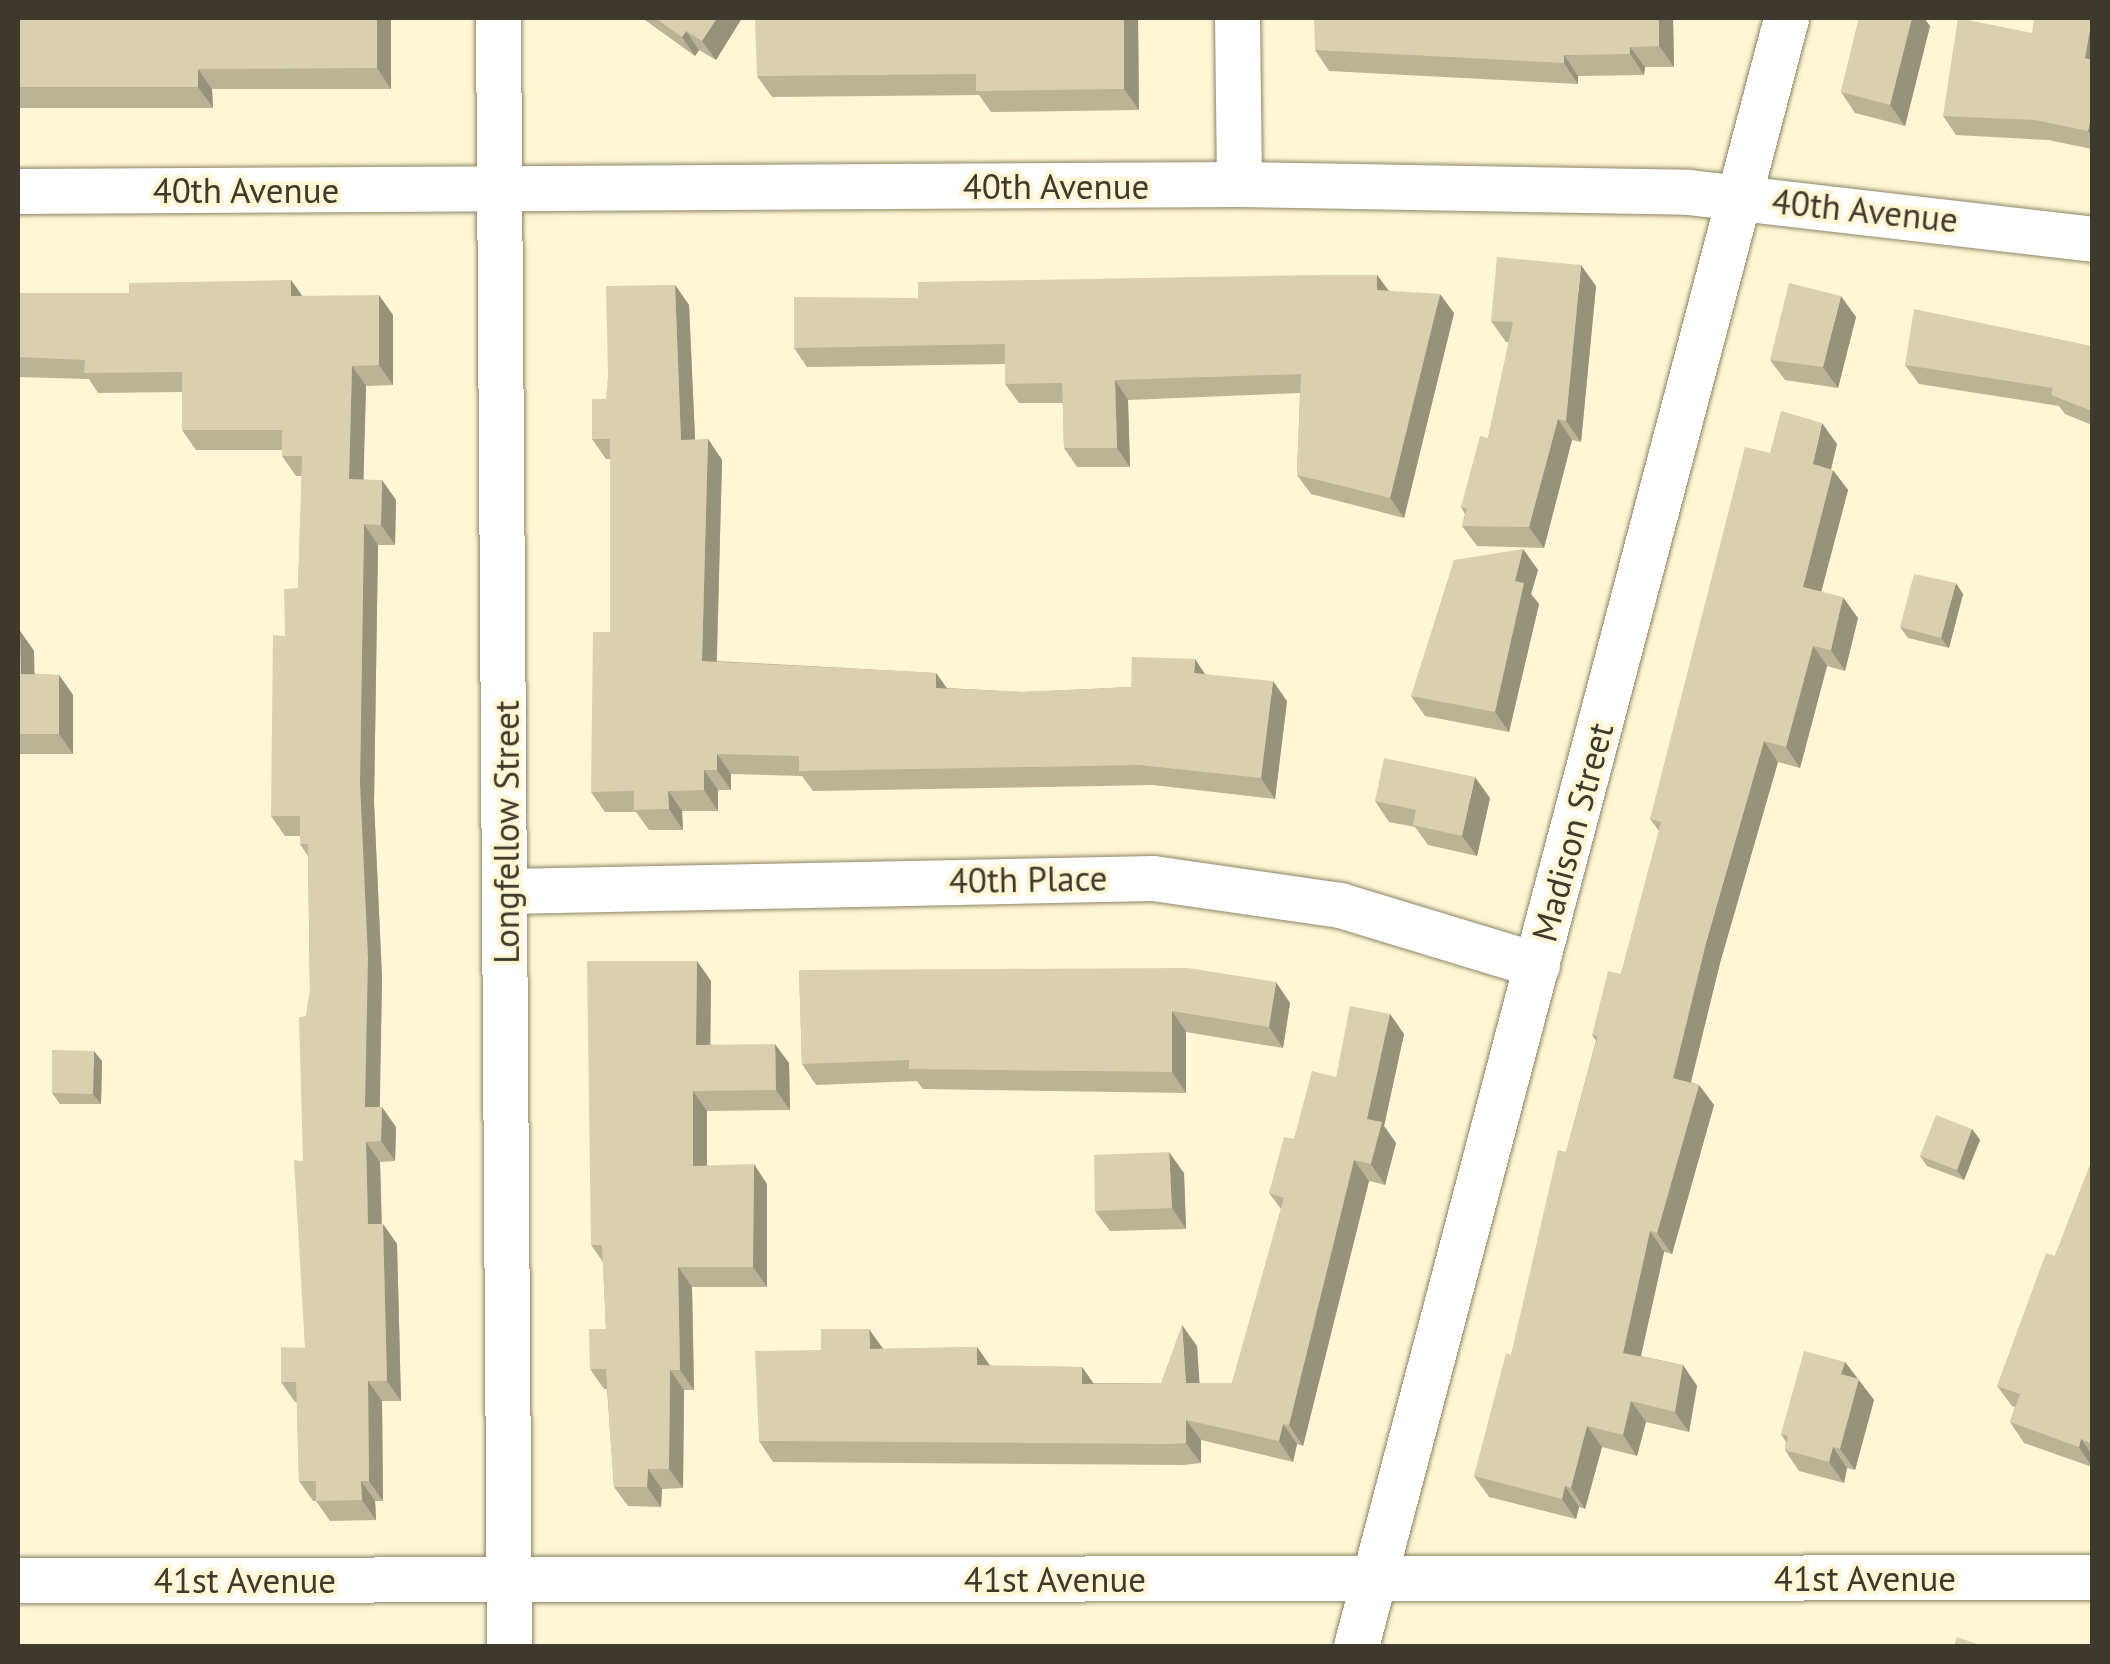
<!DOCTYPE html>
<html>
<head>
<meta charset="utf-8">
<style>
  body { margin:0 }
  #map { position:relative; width:2110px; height:1664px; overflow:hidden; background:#fef6d4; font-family:"PT Sans",sans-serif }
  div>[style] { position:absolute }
  .roads { filter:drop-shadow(0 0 2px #8b8465) drop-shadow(0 0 2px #8b8465) }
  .minor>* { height:45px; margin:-22.5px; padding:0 22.5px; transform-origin:22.5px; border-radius:22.5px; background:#fff }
  .wall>* { inset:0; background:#bab396 }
  .shaded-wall>* { inset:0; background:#97927a }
  .building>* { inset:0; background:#d8d0af }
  span { translate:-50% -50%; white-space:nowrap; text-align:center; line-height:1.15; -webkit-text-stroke:8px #fef6d4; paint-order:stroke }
  .street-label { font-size:35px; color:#3d392c }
  .frame { position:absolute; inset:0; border:20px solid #3d392c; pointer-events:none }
</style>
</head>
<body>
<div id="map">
  <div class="roads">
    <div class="minor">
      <div style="left:498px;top:18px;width:1628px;rotate:89.61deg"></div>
      <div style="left:1237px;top:18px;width:166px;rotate:89.3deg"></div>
      <div style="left:18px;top:191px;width:1221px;rotate:-0.33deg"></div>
      <div style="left:1239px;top:184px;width:449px;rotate:1deg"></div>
      <div style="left:1688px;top:192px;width:407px;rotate:6.6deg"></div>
      <div style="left:507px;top:891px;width:646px;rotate:-1.15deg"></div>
      <div style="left:1153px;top:878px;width:189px;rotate:8.2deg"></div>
      <div style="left:1340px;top:905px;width:206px;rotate:16.9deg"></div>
      <div style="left:18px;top:1580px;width:2074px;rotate:-0.08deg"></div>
      <div style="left:1356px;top:1646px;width:1684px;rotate:-75.2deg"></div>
    </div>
  </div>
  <div class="wall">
    <div style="clip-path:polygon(18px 18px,391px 18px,391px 89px,212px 89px,213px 108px,18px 108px)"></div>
    <div style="clip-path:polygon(642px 18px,742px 18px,716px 60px,699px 50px,695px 56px)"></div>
    <div style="clip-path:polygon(1138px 18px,1139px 110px,991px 112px,979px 95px,772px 97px,757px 76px)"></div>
    <div style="clip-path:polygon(1673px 18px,1674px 67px,1645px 67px,1644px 75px,1578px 76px,1578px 84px,1329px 71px,1315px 50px)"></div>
    <div style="clip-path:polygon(1859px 18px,1924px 18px,1930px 26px,1905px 126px,1855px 113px,1841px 92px)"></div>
    <div style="clip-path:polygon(2092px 18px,2092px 149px,2048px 140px,1956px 135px,1943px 116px,2032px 33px)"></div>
    <div style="clip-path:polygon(1377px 275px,1388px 290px,1454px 313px,1404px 518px,1311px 494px,1297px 475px,1300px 393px,1128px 400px,1130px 467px,1077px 467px,1064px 448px,1063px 403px,1019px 403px,1005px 384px,1005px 364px,807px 367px,794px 348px,918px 298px)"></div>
    <div style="clip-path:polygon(291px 280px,302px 296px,393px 315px,393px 385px,366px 386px,363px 479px,396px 500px,395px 545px,378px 545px,374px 803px,382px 978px,380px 1107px,396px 1127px,395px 1161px,380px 1162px,382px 1224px,397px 1244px,401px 1401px,382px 1401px,383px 1501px,375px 1501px,376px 1520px,330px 1521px,316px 1501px,313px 1501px,299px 1481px,297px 1402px,295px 1402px,281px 1382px,305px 1348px,303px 1161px,306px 1016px,310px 992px,308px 856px,300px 844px,300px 836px,285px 836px,271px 816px,285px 636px,298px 588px,302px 476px,296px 476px,282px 456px,282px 450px,196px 450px,182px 430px,182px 392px,98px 393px,89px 379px,18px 377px,18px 293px,129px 293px)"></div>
    <div style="clip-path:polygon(675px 285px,689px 305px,695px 440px,708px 439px,722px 460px,717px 661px,936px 673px,947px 688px,1022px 692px,1131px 687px,1205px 674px,1287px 701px,1275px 799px,1153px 785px,813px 791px,802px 776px,731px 774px,731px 790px,718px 790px,718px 811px,682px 811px,683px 830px,649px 830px,636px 812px,605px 812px,591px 792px,610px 632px,610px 459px,606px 459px,592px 439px,606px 399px)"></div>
    <div style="clip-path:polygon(1596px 286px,1581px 442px,1572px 440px,1544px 548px,1477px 546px,1462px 526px,1465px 514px,1461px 507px,1488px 438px,1509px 342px,1506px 342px,1491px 321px)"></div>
    <div style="clip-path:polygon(1856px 317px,1838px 388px,1785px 380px,1770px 360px)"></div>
    <div style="clip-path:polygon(2092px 346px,2092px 425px,2065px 414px,2059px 406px,1919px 384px,1905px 365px)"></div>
    <div style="clip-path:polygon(1837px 444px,1831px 469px,1848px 490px,1821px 592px,1858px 618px,1845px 671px,1827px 666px,1800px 768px,1778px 762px,1720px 963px,1691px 1082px,1699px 1085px,1714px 1105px,1672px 1254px,1664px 1252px,1641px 1356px,1683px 1365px,1697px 1386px,1689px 1432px,1646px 1422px,1637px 1456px,1602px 1447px,1585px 1509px,1579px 1507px,1576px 1519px,1489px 1497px,1474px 1476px,1511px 1355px,1596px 1041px,1592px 1035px,1621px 974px,1659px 831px,1650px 819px,1770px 453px)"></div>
    <div style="clip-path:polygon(1523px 549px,1538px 570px,1531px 594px,1539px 604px,1509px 732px,1425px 716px,1411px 696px)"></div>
    <div style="clip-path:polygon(1963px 594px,1949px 648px,1908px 638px,1900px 627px)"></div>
    <div style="clip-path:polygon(18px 631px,20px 631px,34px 651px,34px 674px,59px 675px,73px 695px,73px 754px,18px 754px)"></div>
    <div style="clip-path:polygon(1490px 798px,1477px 856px,1428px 845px,1415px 827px,1389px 822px,1375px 801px)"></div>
    <div style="clip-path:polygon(697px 961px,711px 981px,710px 1044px,789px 1063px,790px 1110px,707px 1111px,707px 1165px,767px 1184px,767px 1287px,692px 1287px,694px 1390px,684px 1390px,683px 1488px,662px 1489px,661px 1507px,628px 1506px,614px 1487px,607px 1389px,604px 1389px,590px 1369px,606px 1329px,603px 1262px,591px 1245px)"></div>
    <div style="clip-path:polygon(799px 970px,1290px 1003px,1283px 1048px,1186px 1032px,1186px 1093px,923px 1089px,917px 1081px,816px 1085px,802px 1064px)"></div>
    <div style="clip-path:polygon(1390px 1014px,1404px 1034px,1384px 1126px,1396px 1143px,1385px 1185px,1369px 1181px,1303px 1446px,1297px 1444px,1293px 1462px,1201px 1440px,1201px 1463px,1184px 1465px,773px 1462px,759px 1441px,883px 1349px,977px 1347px,990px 1366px,1082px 1367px,1093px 1383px,1161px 1383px,1197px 1346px,1199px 1383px,1232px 1383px,1281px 1209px,1269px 1193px,1294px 1139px,1336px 1077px)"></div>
    <div style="clip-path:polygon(102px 1061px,101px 1104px,60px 1104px,52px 1093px)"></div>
    <div style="clip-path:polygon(1972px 1129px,1980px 1140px,1964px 1180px,1927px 1166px,1920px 1156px)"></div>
    <div style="clip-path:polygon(2092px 1160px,2092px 1467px,2024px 1443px,2010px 1422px,2015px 1407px,2012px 1406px,1997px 1386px,2055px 1256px)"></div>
    <div style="clip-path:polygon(1184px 1173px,1186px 1229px,1110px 1231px,1095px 1211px)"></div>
    <div style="clip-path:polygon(1845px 1362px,1874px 1400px,1855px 1470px,1847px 1468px,1844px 1483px,1799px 1471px,1785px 1450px,1786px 1442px,1781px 1434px)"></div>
  </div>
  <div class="shaded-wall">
    <div style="clip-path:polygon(377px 18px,391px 18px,391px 89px,377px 68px)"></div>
    <div style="clip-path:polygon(717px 18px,742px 18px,716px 60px,702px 41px)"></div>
    <div style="clip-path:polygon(1124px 18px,1138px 18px,1139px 110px,1124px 89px)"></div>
    <div style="clip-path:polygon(1659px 18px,1673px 18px,1674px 67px,1659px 46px)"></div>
    <div style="clip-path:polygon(1912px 18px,1924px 18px,1930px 26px,1905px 126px,1890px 105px)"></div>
    <div style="clip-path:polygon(2092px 18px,2092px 69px,2085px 58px)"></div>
    <div style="clip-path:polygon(686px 31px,699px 50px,695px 56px,682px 37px)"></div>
    <div style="clip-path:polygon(1630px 47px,1645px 67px,1644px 75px,1630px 54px)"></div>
    <div style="clip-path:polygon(1564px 55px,1578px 76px,1578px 84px,1564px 63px)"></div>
    <div style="clip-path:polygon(198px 69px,212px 89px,213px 108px,198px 87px)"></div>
    <div style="clip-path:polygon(2092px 112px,2092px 137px,2088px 131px)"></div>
    <div style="clip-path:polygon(1581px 265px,1596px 286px,1581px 442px,1566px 421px)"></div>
    <div style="clip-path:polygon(1377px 275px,1391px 294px,1377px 290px)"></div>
    <div style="clip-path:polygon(291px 280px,305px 300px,291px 296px)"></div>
    <div style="clip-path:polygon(675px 285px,689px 305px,696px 460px,681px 440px)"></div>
    <div style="clip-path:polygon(1440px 294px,1454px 313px,1404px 518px,1390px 498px)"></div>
    <div style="clip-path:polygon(379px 295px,393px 315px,393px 385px,379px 365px)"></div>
    <div style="clip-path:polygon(1841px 296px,1856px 317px,1838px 388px,1823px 367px)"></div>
    <div style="clip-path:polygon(352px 366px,366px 386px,363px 499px,349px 479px)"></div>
    <div style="clip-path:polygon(1115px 380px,1128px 400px,1130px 467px,1117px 448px)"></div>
    <div style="clip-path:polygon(1558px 419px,1572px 440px,1544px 548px,1529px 527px)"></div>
    <div style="clip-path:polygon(1822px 423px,1837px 444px,1827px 485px,1813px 464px)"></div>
    <div style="clip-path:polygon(708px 439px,722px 460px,716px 681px,702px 661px)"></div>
    <div style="clip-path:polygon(1833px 470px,1848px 490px,1817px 608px,1803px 587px)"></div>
    <div style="clip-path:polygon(382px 480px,396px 500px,395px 545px,381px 525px)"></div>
    <div style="clip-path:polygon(364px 524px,378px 545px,374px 803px,382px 978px,379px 1127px,365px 1107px,360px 783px)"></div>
    <div style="clip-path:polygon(1523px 549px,1538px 570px,1531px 594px,1539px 604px,1509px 732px,1495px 712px,1515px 581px)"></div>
    <div style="clip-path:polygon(1956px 583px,1963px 594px,1949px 648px,1941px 638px)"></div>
    <div style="clip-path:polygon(1843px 597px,1858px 618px,1845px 671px,1831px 650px)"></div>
    <div style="clip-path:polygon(20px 631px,34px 651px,35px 694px,21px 674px)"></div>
    <div style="clip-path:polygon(1813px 646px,1827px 666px,1800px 768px,1786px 747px)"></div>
    <div style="clip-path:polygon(1195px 659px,1209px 680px,1194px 673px)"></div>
    <div style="clip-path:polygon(936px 673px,950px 693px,936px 688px)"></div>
    <div style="clip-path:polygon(59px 675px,73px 695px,73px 754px,59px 734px)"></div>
    <div style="clip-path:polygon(1273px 681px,1287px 701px,1275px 799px,1261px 778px)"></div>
    <div style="clip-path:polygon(1764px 741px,1778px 762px,1720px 963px,1687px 1098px,1673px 1078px,1706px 943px)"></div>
    <div style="clip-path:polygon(717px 754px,731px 774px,731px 790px,717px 770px)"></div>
    <div style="clip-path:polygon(704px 770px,718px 790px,718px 811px,704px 790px)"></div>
    <div style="clip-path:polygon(1475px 777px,1490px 798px,1477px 856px,1462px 836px)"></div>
    <div style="clip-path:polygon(668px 791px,682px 811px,683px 830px,669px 809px)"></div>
    <div style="clip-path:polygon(697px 961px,711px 981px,710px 1064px,696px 1045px)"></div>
    <div style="clip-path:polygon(1276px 982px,1290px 1003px,1283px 1048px,1269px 1027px)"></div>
    <div style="clip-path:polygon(1172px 1011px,1186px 1032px,1186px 1093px,1172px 1072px)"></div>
    <div style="clip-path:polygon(1390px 1014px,1404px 1034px,1384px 1126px,1396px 1143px,1385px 1185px,1371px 1164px,1367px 1119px)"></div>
    <div style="clip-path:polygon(775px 1044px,789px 1063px,790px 1110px,776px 1090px)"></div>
    <div style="clip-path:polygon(94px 1051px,102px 1061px,101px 1104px,93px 1094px)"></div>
    <div style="clip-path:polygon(1699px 1085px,1714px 1105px,1672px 1254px,1657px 1233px)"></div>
    <div style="clip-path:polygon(693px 1091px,707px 1111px,707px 1185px,693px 1166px)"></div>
    <div style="clip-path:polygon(382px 1107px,396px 1127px,395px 1161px,381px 1141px)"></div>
    <div style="clip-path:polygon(1972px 1129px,1980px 1140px,1964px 1180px,1957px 1170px)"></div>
    <div style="clip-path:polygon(366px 1142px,380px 1162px,382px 1245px,368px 1224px)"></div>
    <div style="clip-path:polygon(1169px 1152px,1184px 1173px,1186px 1229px,1172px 1208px)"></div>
    <div style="clip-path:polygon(1354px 1160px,1369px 1181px,1303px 1446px,1289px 1425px)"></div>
    <div style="clip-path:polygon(754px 1164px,767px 1184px,767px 1287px,753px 1267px)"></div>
    <div style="clip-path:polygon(383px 1224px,397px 1244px,401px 1401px,387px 1381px)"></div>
    <div style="clip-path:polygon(1650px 1231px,1664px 1252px,1637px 1373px,1623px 1353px)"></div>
    <div style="clip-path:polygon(678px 1267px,692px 1287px,694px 1390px,680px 1370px)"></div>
    <div style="clip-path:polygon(1182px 1325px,1197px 1346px,1201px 1404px,1186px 1383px)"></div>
    <div style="clip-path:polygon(869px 1329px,884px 1350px,870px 1349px)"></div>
    <div style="clip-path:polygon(977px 1347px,991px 1367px,977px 1365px)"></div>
    <div style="clip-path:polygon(1845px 1362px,1874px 1400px,1855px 1470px,1840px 1449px,1841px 1374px)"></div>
    <div style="clip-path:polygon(1683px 1365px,1697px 1386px,1689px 1432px,1675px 1412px)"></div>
    <div style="clip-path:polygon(1082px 1367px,1096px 1387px,1082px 1384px)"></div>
    <div style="clip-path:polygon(670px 1370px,684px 1390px,683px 1488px,669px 1469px)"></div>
    <div style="clip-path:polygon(368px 1381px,382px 1401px,383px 1501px,369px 1481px)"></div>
    <div style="clip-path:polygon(1631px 1401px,1646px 1422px,1637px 1456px,1623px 1435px)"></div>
    <div style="clip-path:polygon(1186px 1420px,1201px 1440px,1201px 1463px,1186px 1443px)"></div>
    <div style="clip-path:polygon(1283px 1424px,1297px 1444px,1293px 1462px,1279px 1441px)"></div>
    <div style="clip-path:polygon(1587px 1426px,1602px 1447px,1585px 1509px,1571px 1488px)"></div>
    <div style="clip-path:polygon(2081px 1439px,2092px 1455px,2092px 1467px,2079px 1447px)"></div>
    <div style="clip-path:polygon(1833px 1447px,1847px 1468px,1844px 1483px,1829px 1462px)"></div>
    <div style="clip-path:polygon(648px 1469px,662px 1489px,661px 1507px,647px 1487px)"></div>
    <div style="clip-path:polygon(361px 1481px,375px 1501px,376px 1520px,362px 1500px)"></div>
    <div style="clip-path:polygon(1565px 1486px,1579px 1507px,1576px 1519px,1562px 1499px)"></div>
  </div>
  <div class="building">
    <div style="clip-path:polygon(18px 18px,377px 18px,377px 68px,198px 69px,198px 87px,18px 87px)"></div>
    <div style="clip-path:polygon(655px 18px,717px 18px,702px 41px,686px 31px,682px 37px)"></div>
    <div style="clip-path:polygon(755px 18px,1124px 18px,1124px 89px,976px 91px,976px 74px,757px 76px)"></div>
    <div style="clip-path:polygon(1314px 18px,1659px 18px,1659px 46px,1630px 47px,1630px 54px,1564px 55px,1564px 63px,1315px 50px)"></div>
    <div style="clip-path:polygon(1859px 18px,1912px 18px,1890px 105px,1841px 92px)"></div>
    <div style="clip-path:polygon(1958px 18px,2032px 33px,2034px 18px,2092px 18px,2085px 58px,2092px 60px,2092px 112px,2088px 131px,2035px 120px,1943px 116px)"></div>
    <div style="clip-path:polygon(1497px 257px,1581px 265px,1566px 421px,1558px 419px,1529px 527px,1462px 526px,1467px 509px,1461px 507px,1480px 436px,1488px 438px,1513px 322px,1491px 321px)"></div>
    <div style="clip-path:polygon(1319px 275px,1377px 275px,1377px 290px,1440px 294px,1390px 498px,1297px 475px,1301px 374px,1115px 380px,1117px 448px,1064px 448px,1062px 383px,1005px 384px,1005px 344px,794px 348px,794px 297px,918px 298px,918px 282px)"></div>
    <div style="clip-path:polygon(291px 280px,291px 296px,379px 295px,379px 365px,352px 366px,349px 479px,382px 480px,381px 525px,364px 524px,360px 783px,368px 958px,365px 1107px,382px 1107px,381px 1141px,366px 1142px,368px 1224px,383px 1224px,387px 1381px,368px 1381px,369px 1481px,361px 1481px,362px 1500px,316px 1501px,316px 1481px,299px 1481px,296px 1382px,281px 1382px,281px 1347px,305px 1348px,294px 1160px,303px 1161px,299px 1017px,306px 1016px,310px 992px,308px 844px,300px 844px,300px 816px,271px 816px,273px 635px,285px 636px,284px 589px,298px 588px,302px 456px,282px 456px,282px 430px,182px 430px,182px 372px,84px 373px,85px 360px,18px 357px,18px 293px,129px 293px,129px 283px)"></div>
    <div style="clip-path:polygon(1789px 283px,1841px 296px,1823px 367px,1770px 360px)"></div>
    <div style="clip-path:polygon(675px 285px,681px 440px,708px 439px,702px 661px,936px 673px,936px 688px,1022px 692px,1131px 687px,1132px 657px,1195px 659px,1194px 673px,1273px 681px,1261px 778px,1139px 765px,799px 771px,799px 756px,717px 754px,717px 770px,704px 770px,704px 790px,668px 791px,669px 809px,634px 810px,634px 791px,591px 792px,593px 632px,610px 632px,610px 439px,592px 439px,592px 399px,606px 399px,608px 376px,606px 286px)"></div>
    <div style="clip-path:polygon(1914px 309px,2092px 346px,2092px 411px,2051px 395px,2053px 388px,1905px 365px)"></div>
    <div style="clip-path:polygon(1781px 411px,1822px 423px,1813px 464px,1833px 470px,1803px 587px,1843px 597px,1831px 650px,1813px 646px,1786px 747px,1764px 741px,1706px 943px,1673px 1078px,1699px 1085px,1657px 1233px,1650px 1231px,1623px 1353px,1683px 1365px,1675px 1412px,1631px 1401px,1623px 1435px,1587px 1426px,1571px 1488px,1565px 1486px,1562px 1499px,1474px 1476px,1506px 1353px,1511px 1355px,1558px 1150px,1566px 1152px,1598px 1036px,1592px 1035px,1608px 971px,1621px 974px,1661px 822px,1650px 819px,1745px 447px,1770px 453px)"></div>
    <div style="clip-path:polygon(1523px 549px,1515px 581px,1524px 583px,1495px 712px,1411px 696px,1454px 560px)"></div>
    <div style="clip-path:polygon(1914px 574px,1956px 583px,1941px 638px,1900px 627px)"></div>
    <div style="clip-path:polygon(18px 631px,20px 631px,21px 674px,59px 675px,59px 734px,18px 734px)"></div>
    <div style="clip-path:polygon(1384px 758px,1475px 777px,1462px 836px,1413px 825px,1416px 810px,1375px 801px)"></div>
    <div style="clip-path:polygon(587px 961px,697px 961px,696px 1045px,775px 1044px,776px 1090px,693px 1091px,693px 1166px,754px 1164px,753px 1267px,678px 1267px,680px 1370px,670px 1370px,669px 1469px,648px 1469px,647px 1487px,614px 1487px,606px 1369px,590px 1369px,589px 1329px,606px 1329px,602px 1245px,591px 1245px)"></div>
    <div style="clip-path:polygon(1188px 968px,1276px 982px,1269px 1027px,1172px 1011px,1172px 1072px,909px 1069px,909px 1060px,802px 1064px,799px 970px)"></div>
    <div style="clip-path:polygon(1350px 1006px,1390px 1014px,1367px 1119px,1382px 1122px,1371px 1164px,1354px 1160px,1289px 1425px,1283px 1424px,1279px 1441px,1186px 1420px,1186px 1443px,1169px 1444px,759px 1441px,755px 1351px,821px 1350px,821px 1329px,869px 1329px,870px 1349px,977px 1347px,977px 1365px,1082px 1367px,1082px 1384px,1161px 1383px,1182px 1325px,1186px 1383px,1232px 1383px,1284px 1198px,1269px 1193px,1284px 1137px,1294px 1139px,1312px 1071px,1336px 1077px)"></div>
    <div style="clip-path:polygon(52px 1050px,94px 1051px,93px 1094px,52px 1093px)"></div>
    <div style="clip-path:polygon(1936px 1115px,1972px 1129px,1957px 1170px,1920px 1156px)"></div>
    <div style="clip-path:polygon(1169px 1152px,1172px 1208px,1095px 1211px,1094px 1155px)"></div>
    <div style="clip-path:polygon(2092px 1160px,2092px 1444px,2081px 1439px,2079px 1447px,2010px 1422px,2020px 1394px,1997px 1386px,2046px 1253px,2055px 1256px)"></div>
    <div style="clip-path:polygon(1804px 1351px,1845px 1362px,1841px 1374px,1859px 1379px,1840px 1449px,1833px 1447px,1829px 1462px,1785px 1450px,1788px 1436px,1781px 1434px)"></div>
    <div style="clip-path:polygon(1957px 1637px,1983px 1646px,1954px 1646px)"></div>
  </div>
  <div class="street-label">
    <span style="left:1056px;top:186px">40th Avenue</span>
    <span style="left:246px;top:190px">40th Avenue</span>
    <span style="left:1865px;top:210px;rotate:6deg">40th Avenue</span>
    <span style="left:506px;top:832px;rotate:-90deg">Longfellow Street</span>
    <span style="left:1572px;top:832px;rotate:-75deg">Madison Street</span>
    <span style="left:1028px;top:879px;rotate:-1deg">40th Place</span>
    <span style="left:1865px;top:1578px">41st Avenue</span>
    <span style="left:1055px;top:1579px">41st Avenue</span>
    <span style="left:245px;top:1580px">41st Avenue</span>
  </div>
  <div class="frame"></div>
</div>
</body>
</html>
